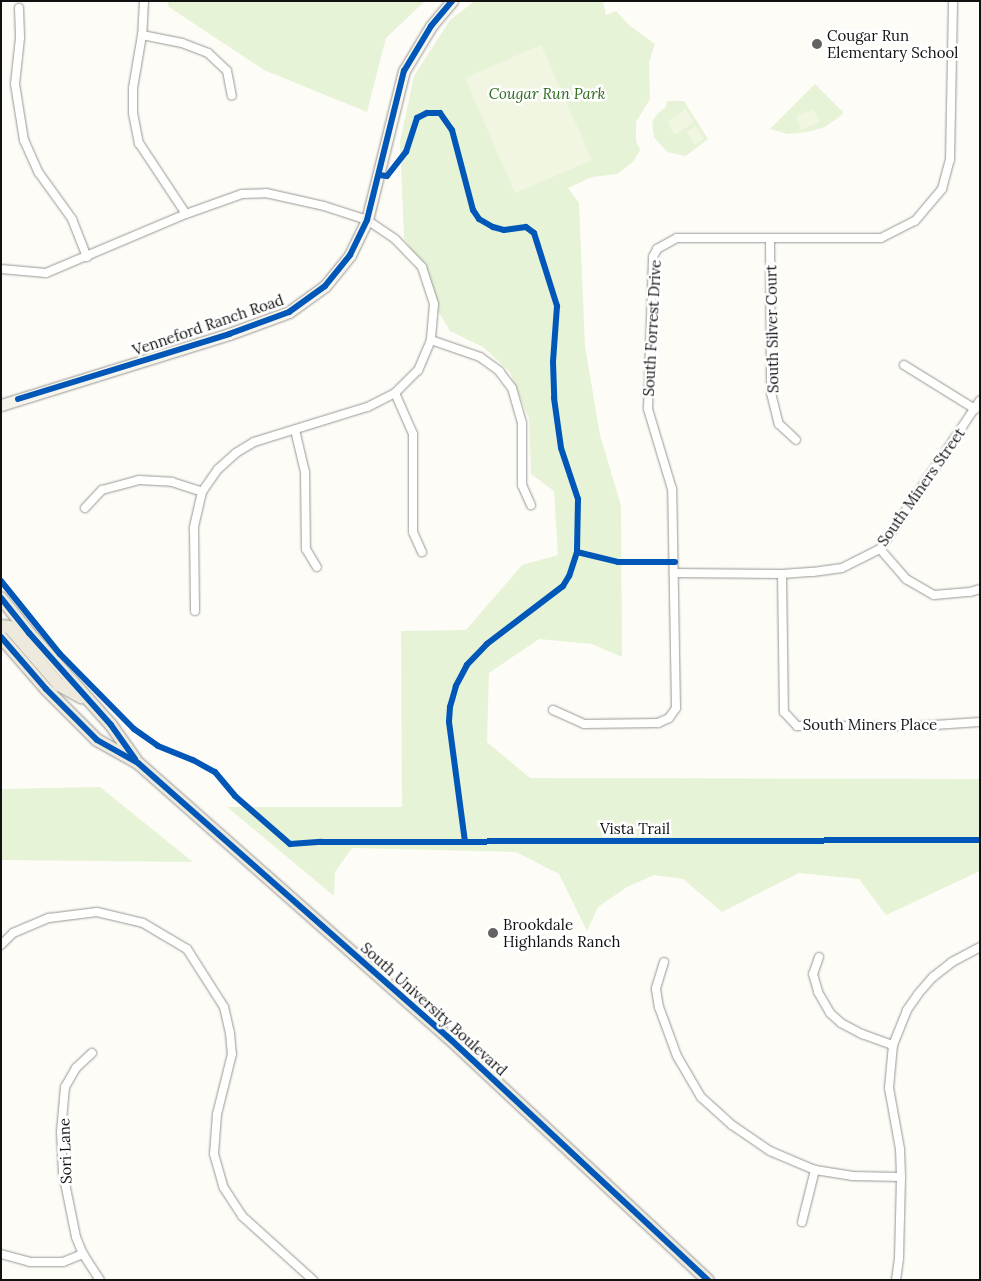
<!DOCTYPE html>
<html>
<head>
<meta charset="utf-8">
<style>
  body { margin:0 }
  #map { position:relative; width:981px; height:1281px; overflow:hidden; background:#fdfcf7; font-family:Lora,serif }
  div>[style] { position:absolute }
  .green>* { inset:0; background:#e7f3d7 }
  .pitch>* { inset:0; background:#f0f6e1 }
  .roads { filter:drop-shadow(0 0 1px #979795) drop-shadow(0 0 1px #979795) }
  .street>* { height:8px; margin:-4px; padding:0 4px; transform-origin:4px; border-radius:4px; background:#fffffe }
  .secondary>* { height:11px; margin:-5.5px; padding:0 5.5px; transform-origin:5.5px; border-radius:5.5px; background:#f6f4eb }
  .primary>* { height:12px; margin:-6px; padding:0 6px; transform-origin:6px; border-radius:6px; background:#ede9dc }
  .cycleway>* { height:6px; margin:-3px; padding:0 3px; transform-origin:3px; border-radius:3px; background:#0057b8 }
  .dots>* { width:14px; height:14px; translate:-50% -50%; box-sizing:border-box; border:2px solid #fff; border-radius:50% }
  span { translate:-50% -50%; white-space:nowrap; text-align:center; line-height:1.15; -webkit-text-stroke:5px #fff; paint-order:stroke }
  .poi-label { font-size:15px; color:#111 }
  .left { translate:0 -50%; text-align:left }
  .park-label { font-size:15px; color:#2f6b1f; font-style:italic }
  .street-label { font-size:15px; color:#111 }
  .frame { position:absolute; inset:0; border:2px solid #111; pointer-events:none }
</style>
</head>
<body>
<div id="map">
  <div class="green">
    <div style="clip-path:polygon(167px 1px,425px 1px,386px 38px,367px 112px,264px 70px,169px 7px)"></div>
    <div style="clip-path:polygon(475px 1px,603px 1px,606px 15px,616px 11px,629px 25px,655px 44px,649px 62px,650px 99px,636px 122px,636px 141px,640px 150px,633px 162px,617px 174px,592px 177px,568px 188px,579px 203px,585px 346px,600px 435px,621px 506px,622px 657px,592px 644px,539px 639px,489px 673px,487px 742px,530px 778px,980px 779px,980px 871px,886px 915px,859px 879px,799px 873px,722px 912px,683px 879px,654px 875px,627px 887px,598px 907px,587px 931px,559px 874px,516px 852px,352px 848px,335px 872px,334px 896px,227px 807px,402px 807px,401px 631px,466px 630px,522px 565px,558px 555px,554px 491px,531px 474px,529px 419px,510px 372px,483px 347px,450px 331px,434px 304px,422px 267px,404px 238px,400px 141px,414px 76px,450px 20px)"></div>
    <div style="clip-path:polygon(815px 84px,843px 112px,842px 115px,825px 127px,807px 132px,788px 134px,770px 129px)"></div>
    <div style="clip-path:polygon(667px 101px,684px 101px,708px 139px,686px 156px,667px 152px,654px 137px,652px 122px,658px 113px,666px 107px)"></div>
    <div style="clip-path:polygon(100px 787px,193px 862px,1px 860px,1px 789px)"></div>
  </div>
  <div class="pitch">
    <div style="clip-path:polygon(541px 45px,592px 160px,515px 193px,465px 78px)"></div>
    <div style="clip-path:polygon(685px 109px,694px 122px,675px 135px,667px 122px)"></div>
    <div style="clip-path:polygon(813px 109px,819px 122px,801px 130px,796px 117px)"></div>
    <div style="clip-path:polygon(696px 126px,704px 139px,695px 145px,687px 132px)"></div>
  </div>
  <div class="roads">
    <div class="street">
      <div style="left:144px;top:1px;width:34px;rotate:93deg"></div>
      <div style="left:142px;top:35px;width:54px;rotate:99.6deg"></div>
      <div style="left:133px;top:88px;width:25px;rotate:90deg"></div>
      <div style="left:133px;top:113px;width:31px;rotate:79deg"></div>
      <div style="left:139px;top:143px;width:85px;rotate:56.5deg"></div>
      <div style="left:19px;top:8px;width:30px;rotate:88deg"></div>
      <div style="left:20px;top:38px;width:46px;rotate:96.2deg"></div>
      <div style="left:15px;top:84px;width:57px;rotate:80.9deg"></div>
      <div style="left:24px;top:140px;width:36px;rotate:66deg"></div>
      <div style="left:39px;top:173px;width:57px;rotate:54.3deg"></div>
      <div style="left:72px;top:219px;width:41px;rotate:68.5deg"></div>
      <div style="left:142px;top:35px;width:41px;rotate:11.3deg"></div>
      <div style="left:182px;top:43px;width:28px;rotate:21deg"></div>
      <div style="left:208px;top:53px;width:26px;rotate:43deg"></div>
      <div style="left:227px;top:71px;width:25px;rotate:79deg"></div>
      <div style="left:770px;top:239px;width:154px;rotate:89.6deg"></div>
      <div style="left:771px;top:393px;width:32px;rotate:76deg"></div>
      <div style="left:779px;top:424px;width:23px;rotate:43deg"></div>
      <div style="left:1px;top:269px;width:45px;rotate:5.1deg"></div>
      <div style="left:46px;top:273px;width:152px;rotate:-22.9deg"></div>
      <div style="left:186px;top:214px;width:59px;rotate:-19.7deg"></div>
      <div style="left:242px;top:194px;width:24px;rotate:-2deg"></div>
      <div style="left:266px;top:193px;width:59px;rotate:12.6deg"></div>
      <div style="left:324px;top:206px;width:45px;rotate:18deg"></div>
      <div style="left:367px;top:220px;width:34px;rotate:34deg"></div>
      <div style="left:395px;top:239px;width:39px;rotate:46deg"></div>
      <div style="left:422px;top:267px;width:39px;rotate:72deg"></div>
      <div style="left:434px;top:304px;width:36px;rotate:95deg"></div>
      <div style="left:431px;top:340px;width:33px;rotate:113deg"></div>
      <div style="left:418px;top:370px;width:33px;rotate:135deg"></div>
      <div style="left:395px;top:393px;width:31px;rotate:153deg"></div>
      <div style="left:367px;top:407px;width:118px;rotate:162.8deg"></div>
      <div style="left:254px;top:442px;width:21px;rotate:149deg"></div>
      <div style="left:236px;top:453px;width:24px;rotate:138deg"></div>
      <div style="left:218px;top:469px;width:28px;rotate:125deg"></div>
      <div style="left:202px;top:492px;width:37px;rotate:103deg"></div>
      <div style="left:194px;top:528px;width:83px;rotate:89.3deg"></div>
      <div style="left:431px;top:340px;width:52px;rotate:19.1deg"></div>
      <div style="left:480px;top:357px;width:24px;rotate:36deg"></div>
      <div style="left:499px;top:371px;width:21px;rotate:53deg"></div>
      <div style="left:512px;top:388px;width:36px;rotate:74deg"></div>
      <div style="left:522px;top:423px;width:62px;rotate:90deg"></div>
      <div style="left:522px;top:485px;width:22px;rotate:66deg"></div>
      <div style="left:904px;top:365px;width:84px;rotate:31.8deg"></div>
      <div style="left:395px;top:393px;width:45px;rotate:66.3deg"></div>
      <div style="left:413px;top:434px;width:98px;rotate:90deg"></div>
      <div style="left:413px;top:532px;width:22px;rotate:66deg"></div>
      <div style="left:295px;top:430px;width:43px;rotate:76.6deg"></div>
      <div style="left:305px;top:472px;width:77px;rotate:89.3deg"></div>
      <div style="left:306px;top:549px;width:21px;rotate:59deg"></div>
      <div style="left:85px;top:508px;width:25px;rotate:-47deg"></div>
      <div style="left:102px;top:490px;width:38px;rotate:-15deg"></div>
      <div style="left:139px;top:480px;width:33px;rotate:3deg"></div>
      <div style="left:172px;top:482px;width:32px;rotate:18deg"></div>
      <div style="left:880px;top:549px;width:40px;rotate:49deg"></div>
      <div style="left:906px;top:579px;width:32px;rotate:30deg"></div>
      <div style="left:934px;top:595px;width:36px;rotate:-5deg"></div>
      <div style="left:970px;top:592px;width:10px;rotate:-17deg"></div>
      <div style="left:674px;top:573px;width:108px;rotate:0.5deg"></div>
      <div style="left:782px;top:574px;width:31px;rotate:-4deg"></div>
      <div style="left:813px;top:572px;width:29px;rotate:-8deg"></div>
      <div style="left:842px;top:568px;width:42px;rotate:-26.6deg"></div>
      <div style="left:880px;top:549px;width:179px;rotate:-56.1deg"></div>
      <div style="left:782px;top:574px;width:138px;rotate:89.2deg"></div>
      <div style="left:784px;top:712px;width:19px;rotate:47deg"></div>
      <div style="left:797px;top:726px;width:122px"></div>
      <div style="left:919px;top:726px;width:61px;rotate:-3.8deg"></div>
      <div style="left:553px;top:710px;width:34px;rotate:24deg"></div>
      <div style="left:584px;top:724px;width:74px;rotate:-0.8deg"></div>
      <div style="left:658px;top:723px;width:12px;rotate:-24deg"></div>
      <div style="left:669px;top:718px;width:12px;rotate:-55deg"></div>
      <div style="left:676px;top:708px;width:219px;rotate:-91deg"></div>
      <div style="left:672px;top:489px;width:84px;rotate:-106.7deg"></div>
      <div style="left:648px;top:409px;width:152px;rotate:-88.1deg"></div>
      <div style="left:653px;top:257px;width:9px;rotate:-63deg"></div>
      <div style="left:657px;top:249px;width:23px;rotate:-29deg"></div>
      <div style="left:677px;top:238px;width:204px"></div>
      <div style="left:881px;top:238px;width:38px;rotate:-27deg"></div>
      <div style="left:915px;top:221px;width:42px;rotate:-49.8deg"></div>
      <div style="left:942px;top:189px;width:30px;rotate:-75deg"></div>
      <div style="left:950px;top:160px;width:159px;rotate:-88.9deg"></div>
      <div style="left:1px;top:945px;width:17px;rotate:-45deg"></div>
      <div style="left:13px;top:933px;width:39px;rotate:-23deg"></div>
      <div style="left:49px;top:918px;width:48px;rotate:-7.1deg"></div>
      <div style="left:97px;top:912px;width:47px;rotate:13.4deg"></div>
      <div style="left:143px;top:923px;width:51px;rotate:30.6deg"></div>
      <div style="left:187px;top:949px;width:69px;rotate:57.5deg"></div>
      <div style="left:224px;top:1007px;width:27px;rotate:77deg"></div>
      <div style="left:230px;top:1033px;width:21px;rotate:85deg"></div>
      <div style="left:232px;top:1054px;width:62px;rotate:104deg"></div>
      <div style="left:217px;top:1114px;width:40px;rotate:94.3deg"></div>
      <div style="left:214px;top:1154px;width:35px;rotate:74deg"></div>
      <div style="left:224px;top:1188px;width:33px;rotate:57deg"></div>
      <div style="left:242px;top:1216px;width:96px;rotate:42deg"></div>
      <div style="left:819px;top:957px;width:18px;rotate:109deg"></div>
      <div style="left:813px;top:974px;width:19px;rotate:74deg"></div>
      <div style="left:818px;top:992px;width:24px;rotate:60deg"></div>
      <div style="left:830px;top:1013px;width:15px;rotate:42deg"></div>
      <div style="left:841px;top:1023px;width:24px;rotate:28deg"></div>
      <div style="left:862px;top:1034px;width:33px;rotate:20deg"></div>
      <div style="left:664px;top:962px;width:28px;rotate:107deg"></div>
      <div style="left:656px;top:989px;width:18px;rotate:81deg"></div>
      <div style="left:659px;top:1007px;width:52px;rotate:69.8deg"></div>
      <div style="left:677px;top:1056px;width:48px;rotate:59.7deg"></div>
      <div style="left:701px;top:1097px;width:42px;rotate:42.1deg"></div>
      <div style="left:732px;top:1125px;width:46px;rotate:34.4deg"></div>
      <div style="left:770px;top:1151px;width:49px;rotate:22.9deg"></div>
      <div style="left:815px;top:1170px;width:37px;rotate:9deg"></div>
      <div style="left:852px;top:1176px;width:49px;rotate:1.2deg"></div>
      <div style="left:92px;top:1053px;width:22px;rotate:137deg"></div>
      <div style="left:76px;top:1068px;width:22px;rotate:120deg"></div>
      <div style="left:65px;top:1087px;width:45px;rotate:95.1deg"></div>
      <div style="left:61px;top:1132px;width:41px;rotate:87.2deg"></div>
      <div style="left:63px;top:1173px;width:65px;rotate:78.5deg"></div>
      <div style="left:76px;top:1237px;width:18px;rotate:68deg"></div>
      <div style="left:83px;top:1254px;width:31px;rotate:57deg"></div>
      <div style="left:802px;top:1222px;width:54px;rotate:-76deg"></div>
      <div style="left:1px;top:1254px;width:30px;rotate:15deg"></div>
      <div style="left:30px;top:1262px;width:33px"></div>
      <div style="left:63px;top:1262px;width:22px;rotate:-22deg"></div>
      <div style="left:896px;top:1280px;width:21px;rotate:-82deg"></div>
      <div style="left:899px;top:1259px;width:82px;rotate:-88.6deg"></div>
      <div style="left:901px;top:1177px;width:28px;rotate:-92deg"></div>
      <div style="left:900px;top:1149px;width:62px;rotate:-100.2deg"></div>
      <div style="left:889px;top:1088px;width:43px;rotate:-84.7deg"></div>
      <div style="left:893px;top:1045px;width:38px;rotate:-68deg"></div>
      <div style="left:907px;top:1010px;width:19px;rotate:-55deg"></div>
      <div style="left:918px;top:994px;width:23px;rotate:-49deg"></div>
      <div style="left:933px;top:977px;width:24px;rotate:-38deg"></div>
      <div style="left:952px;top:962px;width:32px;rotate:-28deg"></div>
    </div>
    <div class="secondary">
      <div style="left:1px;top:405px;width:239px;rotate:-17.3deg"></div>
      <div style="left:229px;top:334px;width:64px;rotate:-20.1deg"></div>
      <div style="left:289px;top:312px;width:44px;rotate:-35.8deg"></div>
      <div style="left:325px;top:286px;width:40px;rotate:-51deg"></div>
      <div style="left:350px;top:255px;width:39px;rotate:-64deg"></div>
      <div style="left:367px;top:220px;width:154px;rotate:-76.1deg"></div>
      <div style="left:404px;top:71px;width:52px;rotate:-59deg"></div>
      <div style="left:431px;top:26px;width:33px;rotate:-50deg"></div>
    </div>
    <div class="primary">
      <div style="left:1px;top:598px;width:45px;rotate:51.3deg"></div>
      <div style="left:29px;top:633px;width:123px;rotate:48.3deg"></div>
      <div style="left:111px;top:725px;width:42px;rotate:54.8deg"></div>
      <div style="left:1px;top:626px;width:8px;rotate:7deg"></div>
      <div style="left:9px;top:627px;width:77px;rotate:49.2deg"></div>
      <div style="left:59px;top:685px;width:26px;rotate:29deg"></div>
      <div style="left:1px;top:637px;width:69px;rotate:49.1deg"></div>
      <div style="left:46px;top:689px;width:72px;rotate:45deg"></div>
      <div style="left:97px;top:740px;width:47px;rotate:29.3deg"></div>
      <div style="left:138px;top:763px;width:414px;rotate:41.5deg"></div>
      <div style="left:448px;top:1037px;width:356px;rotate:43.1deg"></div>
    </div>
  </div>
  <div class="cycleway">
    <div style="left:379px;top:175px;width:8px;rotate:7deg"></div>
    <div style="left:387px;top:176px;width:31px;rotate:-52deg"></div>
    <div style="left:406px;top:152px;width:36px;rotate:-72deg"></div>
    <div style="left:417px;top:118px;width:11px;rotate:-27deg"></div>
    <div style="left:427px;top:113px;width:13px"></div>
    <div style="left:440px;top:113px;width:21px;rotate:55deg"></div>
    <div style="left:452px;top:130px;width:83px;rotate:75.3deg"></div>
    <div style="left:473px;top:210px;width:11px;rotate:56deg"></div>
    <div style="left:479px;top:219px;width:16px;rotate:30deg"></div>
    <div style="left:493px;top:227px;width:11px;rotate:15deg"></div>
    <div style="left:504px;top:230px;width:22px;rotate:-8deg"></div>
    <div style="left:526px;top:227px;width:10px;rotate:37deg"></div>
    <div style="left:534px;top:233px;width:77px;rotate:72.5deg"></div>
    <div style="left:557px;top:306px;width:56px;rotate:94.1deg"></div>
    <div style="left:553px;top:362px;width:36px;rotate:88deg"></div>
    <div style="left:554px;top:398px;width:50px;rotate:82deg"></div>
    <div style="left:561px;top:448px;width:54px;rotate:71.6deg"></div>
    <div style="left:578px;top:499px;width:53px;rotate:91.1deg"></div>
    <div style="left:577px;top:552px;width:25px;rotate:108deg"></div>
    <div style="left:569px;top:576px;width:12px;rotate:121deg"></div>
    <div style="left:563px;top:586px;width:96px;rotate:142.7deg"></div>
    <div style="left:487px;top:644px;width:29px;rotate:134deg"></div>
    <div style="left:467px;top:665px;width:24px;rotate:118deg"></div>
    <div style="left:456px;top:686px;width:22px;rotate:106deg"></div>
    <div style="left:450px;top:707px;width:15px;rotate:94deg"></div>
    <div style="left:449px;top:722px;width:121px;rotate:82.4deg"></div>
    <div style="left:18px;top:399px;width:221px;rotate:-17.1deg"></div>
    <div style="left:229px;top:334px;width:64px;rotate:-20.1deg"></div>
    <div style="left:289px;top:312px;width:44px;rotate:-35.8deg"></div>
    <div style="left:325px;top:286px;width:40px;rotate:-51deg"></div>
    <div style="left:350px;top:255px;width:39px;rotate:-64deg"></div>
    <div style="left:367px;top:220px;width:154px;rotate:-76.1deg"></div>
    <div style="left:404px;top:71px;width:52px;rotate:-59deg"></div>
    <div style="left:431px;top:26px;width:33px;rotate:-50deg"></div>
    <div style="left:577px;top:552px;width:42px;rotate:13.7deg"></div>
    <div style="left:618px;top:562px;width:57px"></div>
    <div style="left:1px;top:581px;width:94px;rotate:51.1deg"></div>
    <div style="left:60px;top:654px;width:105px;rotate:45.4deg"></div>
    <div style="left:134px;top:729px;width:29px;rotate:35deg"></div>
    <div style="left:158px;top:746px;width:38px;rotate:22deg"></div>
    <div style="left:193px;top:760px;width:25px;rotate:29deg"></div>
    <div style="left:215px;top:772px;width:31px;rotate:50deg"></div>
    <div style="left:235px;top:796px;width:73px;rotate:41.1deg"></div>
    <div style="left:290px;top:844px;width:31px;rotate:-4deg"></div>
    <div style="left:321px;top:842px;width:659px;rotate:-0.17deg"></div>
    <div style="left:1px;top:598px;width:45px;rotate:51.3deg"></div>
    <div style="left:29px;top:633px;width:123px;rotate:48.3deg"></div>
    <div style="left:111px;top:725px;width:42px;rotate:54.8deg"></div>
    <div style="left:1px;top:637px;width:69px;rotate:49.1deg"></div>
    <div style="left:46px;top:689px;width:72px;rotate:45deg"></div>
    <div style="left:97px;top:740px;width:47px;rotate:29.3deg"></div>
    <div style="left:138px;top:763px;width:414px;rotate:41.5deg"></div>
    <div style="left:448px;top:1037px;width:356px;rotate:43.1deg"></div>
  </div>
  <div class="dots">
    <div style="left:817px;top:44px;background:#646362"></div>
    <div style="left:493px;top:933px;background:#646362"></div>
  </div>
  <div class="poi-label">
    <span class="left" style="left:827px;top:44px">Cougar Run<br>Elementary School</span>
    <span class="left" style="left:503px;top:933px">Brookdale<br>Highlands Ranch</span>
  </div>
  <div class="park-label">
    <span style="left:547px;top:94px">Cougar Run Park</span>
  </div>
  <div class="street-label">
    <span style="left:208px;top:325px;rotate:-19deg">Venneford Ranch Road</span>
    <span style="left:652px;top:328px;rotate:-87deg">South Forrest Drive</span>
    <span style="left:772px;top:329px;rotate:-91deg">South Silver Court</span>
    <span style="left:921px;top:487px;rotate:-55deg">South Miners Street</span>
    <span style="left:870px;top:725px">South Miners Place</span>
    <span style="left:635px;top:829px">Vista Trail</span>
    <span style="left:434px;top:1009px;rotate:42deg">South University Boulevard</span>
    <span style="left:65px;top:1151px;rotate:-92deg">Sori Lane</span>
  </div>
  <div class="frame"></div>
</div>
</body>
</html>
